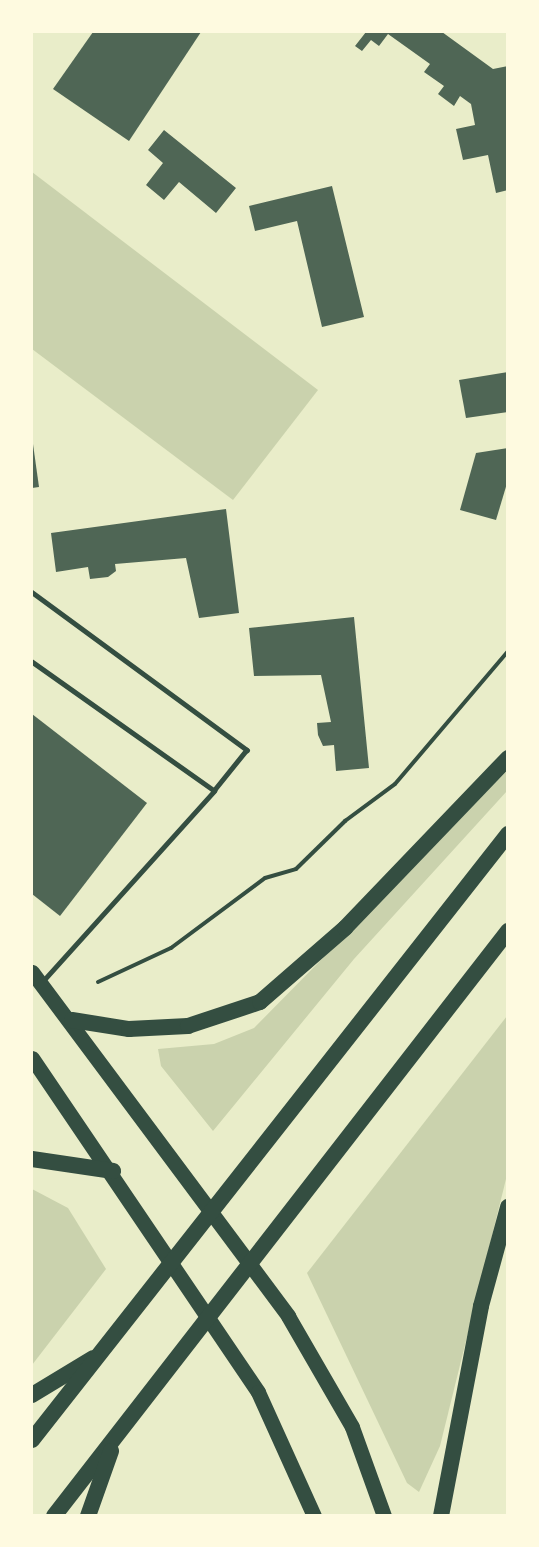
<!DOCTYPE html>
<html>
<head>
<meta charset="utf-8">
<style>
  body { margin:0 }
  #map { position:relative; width:539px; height:1547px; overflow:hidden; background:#e9edc9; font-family:Karla,sans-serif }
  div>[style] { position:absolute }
  .green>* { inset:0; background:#cad2ad }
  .building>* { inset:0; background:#4f6655 }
  .path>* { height:4px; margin:-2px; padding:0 2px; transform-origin:2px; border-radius:2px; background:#344e41 }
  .service>* { height:4.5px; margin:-2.25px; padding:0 2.25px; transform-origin:2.25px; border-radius:2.25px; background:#344e41 }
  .primary>* { height:15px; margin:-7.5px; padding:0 7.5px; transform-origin:7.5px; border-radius:7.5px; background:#344e41 }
  .trunk>* { height:16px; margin:-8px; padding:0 8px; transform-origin:8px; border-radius:8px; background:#344e41 }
  span { translate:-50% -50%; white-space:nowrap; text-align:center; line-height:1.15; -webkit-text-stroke:5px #fefae0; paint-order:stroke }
  .frame { position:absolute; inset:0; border:33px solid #fefae0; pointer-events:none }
</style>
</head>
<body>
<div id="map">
  <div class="green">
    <div style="clip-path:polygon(32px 172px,318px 390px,233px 500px,32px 349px)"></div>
    <div style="clip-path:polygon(507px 771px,507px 791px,354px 959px,213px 1131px,161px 1066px,158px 1049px,214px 1044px,254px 1028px)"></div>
    <div style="clip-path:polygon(507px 1016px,507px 1175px,440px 1446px,419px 1492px,407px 1483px,307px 1273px)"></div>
    <div style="clip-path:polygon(32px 1189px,68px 1208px,106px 1269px,32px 1365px)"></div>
  </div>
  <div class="building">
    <div style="clip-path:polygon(93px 32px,201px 32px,129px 141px,53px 89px)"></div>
    <div style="clip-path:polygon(366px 32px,442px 32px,493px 69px,508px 66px,508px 190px,496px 193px,488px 155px,463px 160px,456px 129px,475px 125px,471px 104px,460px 96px,454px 106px,438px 94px,444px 86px,424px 72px,430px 64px,388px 34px,379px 46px,371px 40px,362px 51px,355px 46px)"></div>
    <div style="clip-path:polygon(164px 130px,236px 188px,216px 213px,179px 182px,164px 200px,146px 185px,163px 163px,148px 150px)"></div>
    <div style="clip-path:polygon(332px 186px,364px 317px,322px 327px,297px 221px,255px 231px,249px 206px)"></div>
    <div style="clip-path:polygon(508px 372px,508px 412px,466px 418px,459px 380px)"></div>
    <div style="clip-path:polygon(32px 437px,39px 487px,32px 488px)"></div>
    <div style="clip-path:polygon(508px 448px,508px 480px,496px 520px,460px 510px,476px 453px)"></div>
    <div style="clip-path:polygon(226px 509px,239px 613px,199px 618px,186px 558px,115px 564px,116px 571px,108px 577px,90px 579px,88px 567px,56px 572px,51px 533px)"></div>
    <div style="clip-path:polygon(354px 617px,369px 768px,336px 771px,334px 745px,323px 746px,318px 735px,317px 723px,331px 722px,321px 675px,254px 676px,249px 628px)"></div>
    <div style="clip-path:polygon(32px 714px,147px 803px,60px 916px,32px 894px)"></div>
  </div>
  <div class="path">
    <div style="left:98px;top:982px;width:81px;rotate:-25deg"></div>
    <div style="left:171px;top:948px;width:117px;rotate:-36.7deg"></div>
    <div style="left:265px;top:878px;width:32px;rotate:-16deg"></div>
    <div style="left:296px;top:869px;width:69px;rotate:-44.4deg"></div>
    <div style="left:345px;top:821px;width:62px;rotate:-36.5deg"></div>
    <div style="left:395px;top:784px;width:175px;rotate:-49.6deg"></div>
  </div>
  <div class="service">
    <div style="left:32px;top:592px;width:267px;rotate:36.3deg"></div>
    <div style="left:247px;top:750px;width:53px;rotate:128.8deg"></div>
    <div style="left:214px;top:791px;width:223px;rotate:-144.7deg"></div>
    <div style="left:43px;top:981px;width:256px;rotate:-48deg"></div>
  </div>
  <div class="primary">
    <div style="left:32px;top:972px;width:429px;rotate:53.3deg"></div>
    <div style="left:288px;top:1316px;width:128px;rotate:60deg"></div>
    <div style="left:352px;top:1427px;width:95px;rotate:70.2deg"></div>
    <div style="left:32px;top:1058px;width:403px;rotate:55.9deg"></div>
    <div style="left:258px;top:1392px;width:136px;rotate:65.7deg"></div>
  </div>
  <div class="trunk">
    <div style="left:72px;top:1020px;width:58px;rotate:9deg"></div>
    <div style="left:129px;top:1029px;width:59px;rotate:-2.9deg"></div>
    <div style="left:188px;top:1026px;width:76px;rotate:-18.4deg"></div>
    <div style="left:260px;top:1002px;width:113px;rotate:-41deg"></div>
    <div style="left:345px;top:928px;width:236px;rotate:-46.2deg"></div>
    <div style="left:32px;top:1159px;width:82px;rotate:8.4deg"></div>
    <div style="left:32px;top:1395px;width:71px;rotate:-31.2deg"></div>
    <div style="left:32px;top:1440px;width:771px;rotate:-51.85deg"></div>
    <div style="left:54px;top:1516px;width:741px;rotate:-52.19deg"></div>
    <div style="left:88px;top:1516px;width:69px;rotate:-70.5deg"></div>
    <div style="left:441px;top:1516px;width:214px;rotate:-79.2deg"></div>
    <div style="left:481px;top:1306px;width:103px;rotate:-74.7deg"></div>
  </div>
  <div class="frame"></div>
</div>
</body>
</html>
